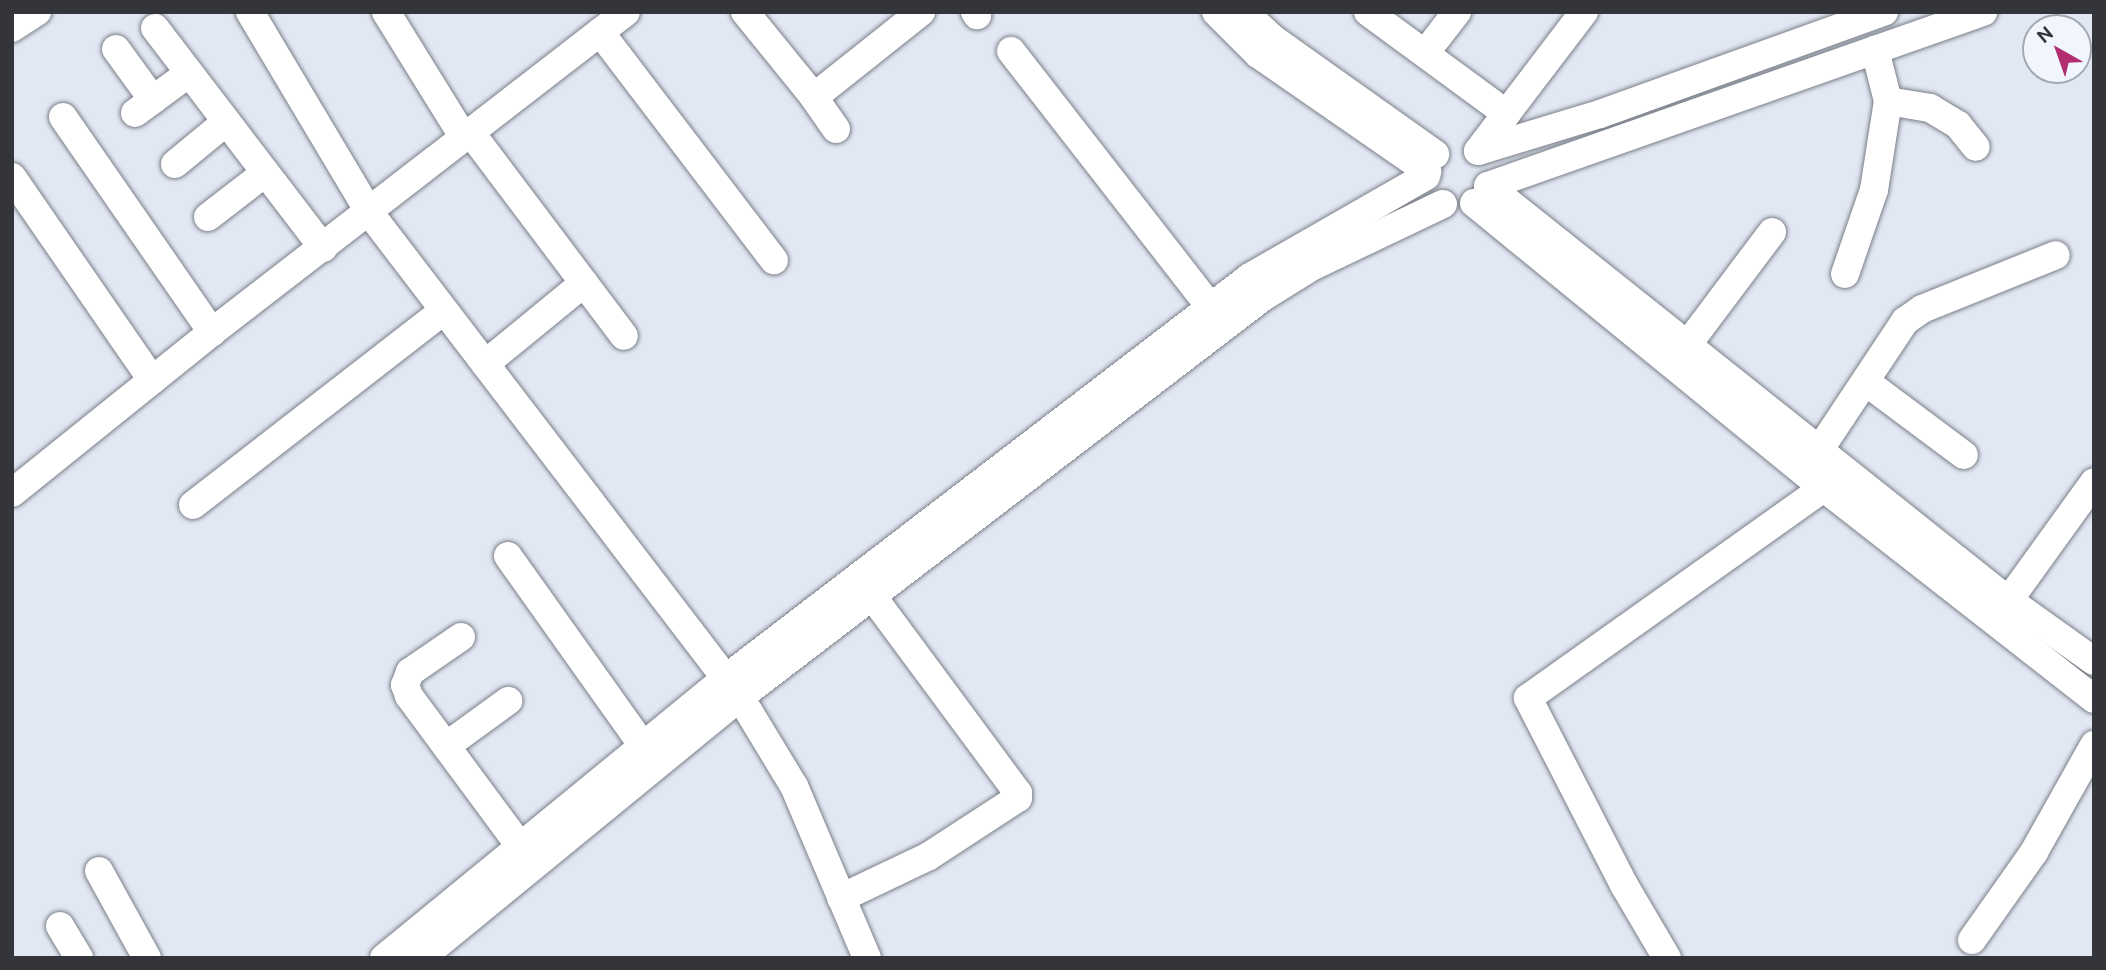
<!DOCTYPE html>
<html>
<head>
<meta charset="utf-8">
<style>
  body { margin:0 }
  #map { position:relative; width:2106px; height:970px; overflow:hidden; background:#e2e8f3; font-family:Ubuntu,sans-serif }
  div>[style] { position:absolute }
  .roads { filter:drop-shadow(0 0 2px #7a7f89) drop-shadow(0 0 2px #7a7f89) }
  .minor>* { height:28px; margin:-14px; padding:0 14px; transform-origin:14px; border-radius:14px; background:#fff }
  span { translate:-50% -50%; white-space:nowrap; text-align:center; line-height:1.15; -webkit-text-stroke:7px #f0f5fe; paint-order:stroke }
  .frame { position:absolute; inset:0; border:14px solid #33353a; pointer-events:none }
  .north { position:absolute; left:2022px; top:14px; width:70px; height:70px; box-sizing:border-box; background:#f0f5fe; border:2px solid #a4a8b0; border-radius:50%; rotate:320deg; font-size:19px; font-weight:700; line-height:28px; text-align:center; color:#33353a }
  .north::after { content:''; display:block; margin:auto; width:24px; height:32px; background:#b22c70; clip-path:polygon(50% 0,100% 100%,50% 72%,0 100%) }
</style>
</head>
<body>
<div id="map">
  <div class="roads">
    <div class="minor">
      <div style="left:250px;top:12px;width:233px;rotate:59.2deg"></div>
      <div style="left:369px;top:212px;width:611px;rotate:52.59deg"></div>
      <div style="left:740px;top:697px;width:104px;rotate:58.8deg"></div>
      <div style="left:794px;top:786px;width:187px;rotate:67deg"></div>
      <div style="left:386px;top:12px;width:148px;rotate:58.2deg"></div>
      <div style="left:745px;top:12px;width:109px;rotate:50.9deg"></div>
      <div style="left:975px;top:12px;width:4px;rotate:56deg"></div>
      <div style="left:1216px;top:12px;width:59px;rotate:45deg"></div>
      <div style="left:1258px;top:54px;width:206px;rotate:34.7deg"></div>
      <div style="left:1244px;top:12px;width:40px;rotate:43deg"></div>
      <div style="left:1273px;top:39px;width:199px;rotate:35.4deg"></div>
      <div style="left:1368px;top:12px;width:172px;rotate:36.3deg"></div>
      <div style="left:12px;top:28px;width:30px;rotate:-33deg"></div>
      <div style="left:155px;top:28px;width:277px;rotate:52.6deg"></div>
      <div style="left:600px;top:32px;width:287px;rotate:52.7deg"></div>
      <div style="left:116px;top:49px;width:63px;rotate:54deg"></div>
      <div style="left:1011px;top:51px;width:326px;rotate:52.1deg"></div>
      <div style="left:1426px;top:52px;width:51px;rotate:-52.2deg"></div>
      <div style="left:1888px;top:101px;width:43px;rotate:9.5deg"></div>
      <div style="left:1930px;top:108px;width:33px;rotate:31deg"></div>
      <div style="left:1958px;top:125px;width:28px;rotate:51deg"></div>
      <div style="left:135px;top:113px;width:67px;rotate:-36.5deg"></div>
      <div style="left:63px;top:117px;width:262px;rotate:55.3deg"></div>
      <div style="left:836px;top:129px;width:39px;rotate:-125deg"></div>
      <div style="left:814px;top:97px;width:137px;rotate:-38.5deg"></div>
      <div style="left:471px;top:133px;width:254px;rotate:53deg"></div>
      <div style="left:1478px;top:151px;width:127px;rotate:-16.9deg"></div>
      <div style="left:1600px;top:114px;width:302px;rotate:-19.8deg"></div>
      <div style="left:1478px;top:151px;width:175px;rotate:-52.7deg"></div>
      <div style="left:175px;top:164px;width:66px;rotate:-39.5deg"></div>
      <div style="left:12px;top:177px;width:247px;rotate:55.4deg"></div>
      <div style="left:1488px;top:186px;width:655px;rotate:38.55deg"></div>
      <div style="left:2000px;top:594px;width:115px;rotate:35.5deg"></div>
      <div style="left:1488px;top:186px;width:525px;rotate:-19.37deg"></div>
      <div style="left:1474px;top:203px;width:451px;rotate:39.2deg"></div>
      <div style="left:1824px;top:488px;width:343px;rotate:38deg"></div>
      <div style="left:208px;top:217px;width:72px;rotate:-37.7deg"></div>
      <div style="left:1845px;top:274px;width:89px;rotate:-71deg"></div>
      <div style="left:1874px;top:190px;width:90px;rotate:-81.1deg"></div>
      <div style="left:1888px;top:101px;width:53px;rotate:-104.3deg"></div>
      <div style="left:1688px;top:344px;width:140px;rotate:-53.1deg"></div>
      <div style="left:485px;top:364px;width:128px;rotate:-39.3deg"></div>
      <div style="left:1866px;top:382px;width:122px;rotate:36.7deg"></div>
      <div style="left:1820px;top:449px;width:154px;rotate:-56.4deg"></div>
      <div style="left:1905px;top:321px;width:21px;rotate:-35deg"></div>
      <div style="left:1922px;top:309px;width:144px;rotate:-21.9deg"></div>
      <div style="left:12px;top:493px;width:257px;rotate:-38.8deg"></div>
      <div style="left:212px;top:332px;width:523px;rotate:-37.7deg"></div>
      <div style="left:193px;top:505px;width:316px;rotate:-37.8deg"></div>
      <div style="left:508px;top:556px;width:233px;rotate:54.6deg"></div>
      <div style="left:2009px;top:600px;width:145px;rotate:-54.2deg"></div>
      <div style="left:461px;top:637px;width:62px;rotate:145.5deg"></div>
      <div style="left:410px;top:672px;width:14px;rotate:111deg"></div>
      <div style="left:405px;top:685px;width:12px;rotate:70deg"></div>
      <div style="left:409px;top:696px;width:187px;rotate:53.5deg"></div>
      <div style="left:446px;top:746px;width:77px;rotate:-36deg"></div>
      <div style="left:99px;top:871px;width:99px;rotate:61.1deg"></div>
      <div style="left:841px;top:898px;width:98px;rotate:-25.5deg"></div>
      <div style="left:929px;top:856px;width:106px;rotate:-33.1deg"></div>
      <div style="left:1018px;top:798px;width:5px;rotate:-90deg"></div>
      <div style="left:1018px;top:793px;width:245px;rotate:-126.5deg"></div>
      <div style="left:60px;top:926px;width:37px;rotate:59deg"></div>
      <div style="left:1972px;top:940px;width:108px;rotate:-54.8deg"></div>
      <div style="left:2034px;top:852px;width:123px;rotate:-60.7deg"></div>
      <div style="left:384px;top:958px;width:441px;rotate:-39.3deg"></div>
      <div style="left:725px;top:679px;width:661px;rotate:-37.44deg"></div>
      <div style="left:1250px;top:277px;width:203px;rotate:-29.8deg"></div>
      <div style="left:421px;top:958px;width:412px;rotate:-39.3deg"></div>
      <div style="left:740px;top:697px;width:658px;rotate:-37.41deg"></div>
      <div style="left:1263px;top:297px;width:59px;rotate:-31.8deg"></div>
      <div style="left:1313px;top:266px;width:144px;rotate:-25.5deg"></div>
      <div style="left:1667px;top:958px;width:85px;rotate:-120.5deg"></div>
      <div style="left:1624px;top:885px;width:210px;rotate:-117.2deg"></div>
      <div style="left:1528px;top:698px;width:363px;rotate:-35.4deg"></div>
    </div>
  </div>
  <div class="frame"></div>
  <div class="north">N</div>
</div>
</body>
</html>
